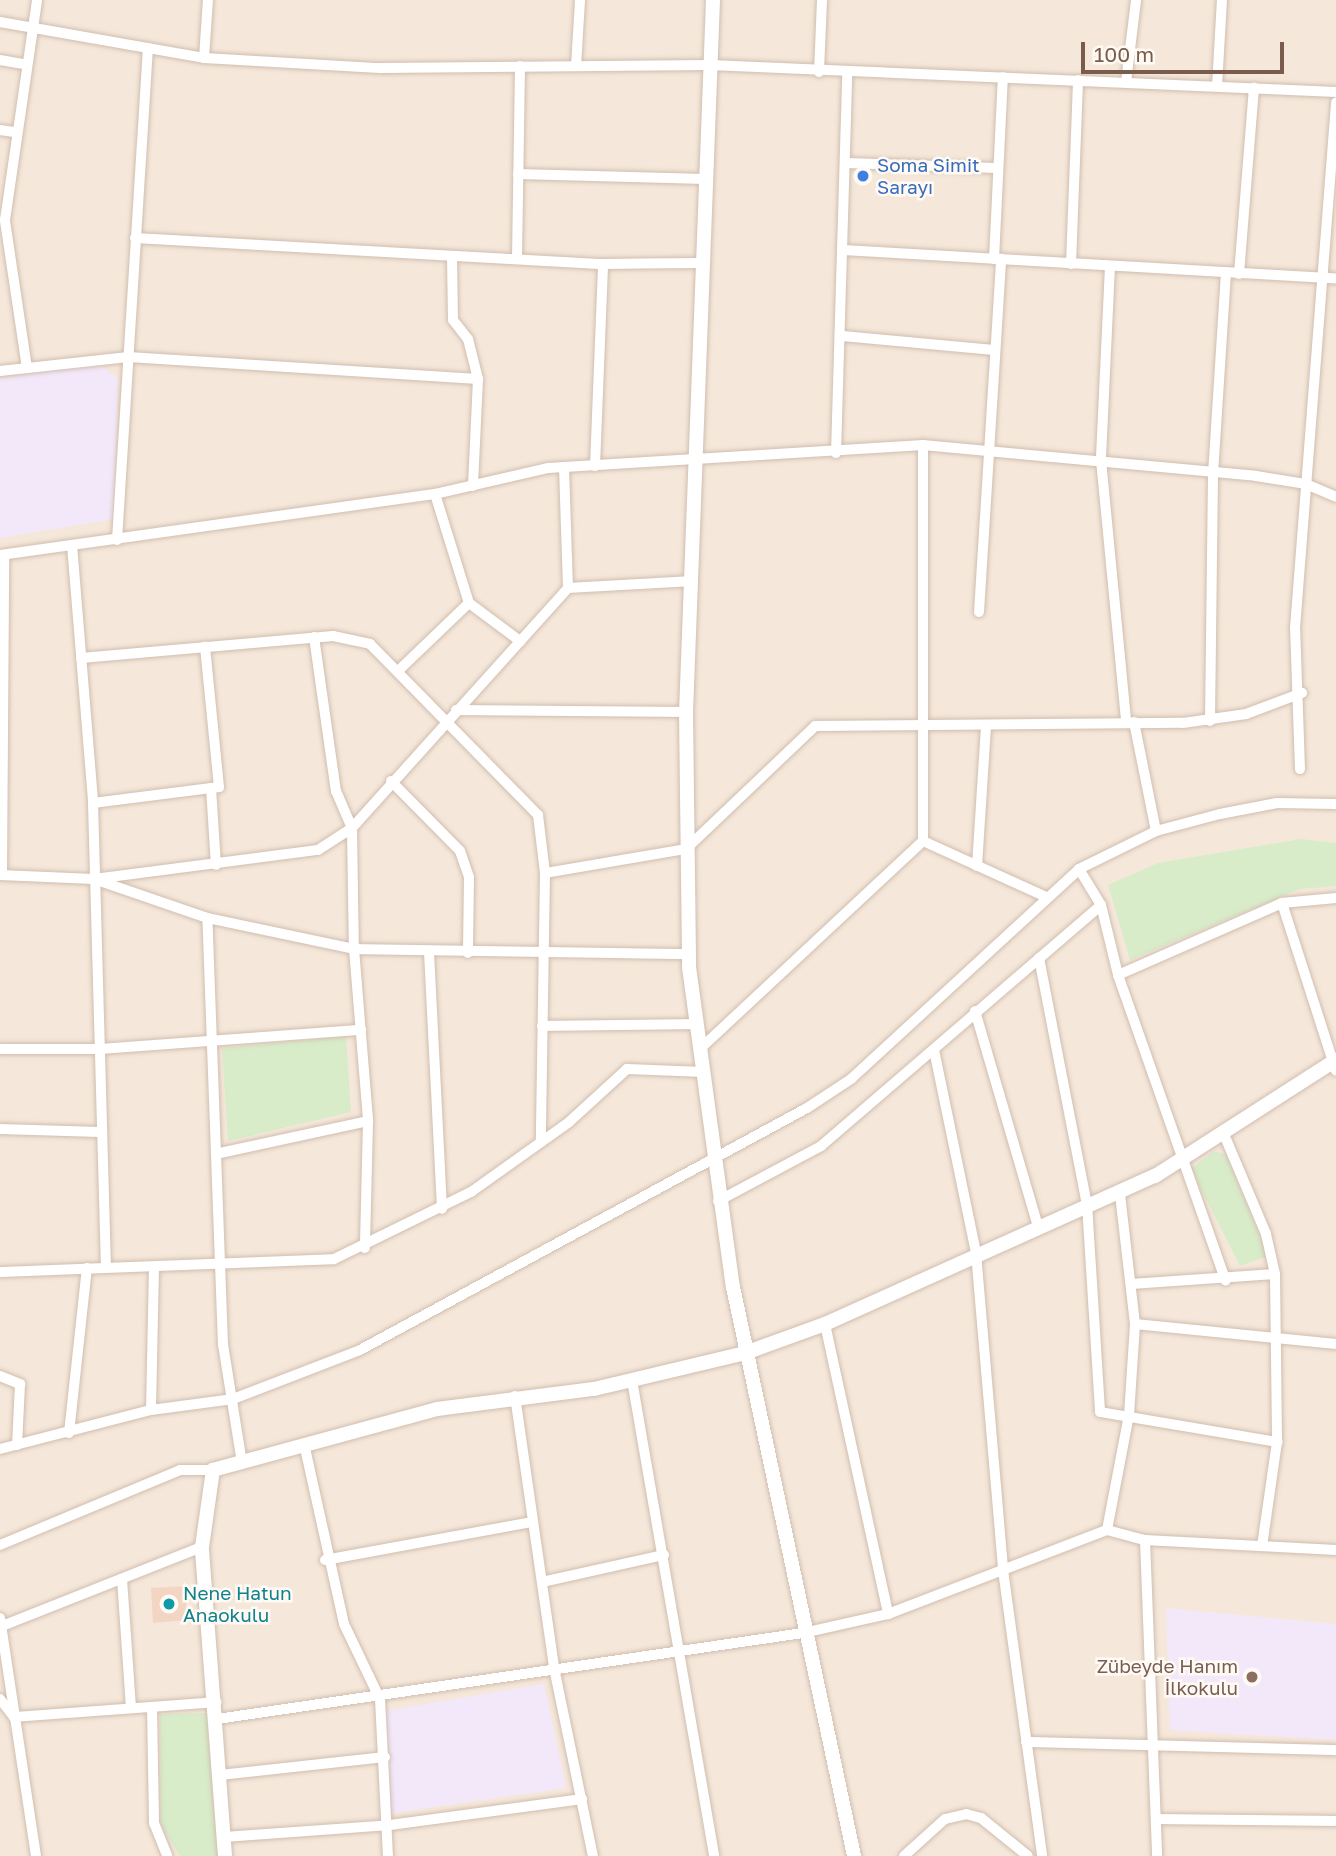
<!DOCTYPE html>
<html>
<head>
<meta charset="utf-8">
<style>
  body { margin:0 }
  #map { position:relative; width:1336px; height:1856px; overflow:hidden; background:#fdf6ec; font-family:"Golos Text",sans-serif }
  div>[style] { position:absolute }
  .residential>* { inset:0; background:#f5e8da }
  .education>* { inset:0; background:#f3e8fa }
  .green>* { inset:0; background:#d8ecc9 }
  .building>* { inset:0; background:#f3d5c3 }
  .roads { filter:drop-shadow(0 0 2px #d1beb0) drop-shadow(0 0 2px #d1beb0) }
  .minor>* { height:10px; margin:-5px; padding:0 5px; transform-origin:5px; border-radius:5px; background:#fff }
  .tertiary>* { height:14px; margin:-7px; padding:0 7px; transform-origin:7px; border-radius:7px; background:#fff }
  .dots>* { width:19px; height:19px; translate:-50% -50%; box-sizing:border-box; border:4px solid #fffaf3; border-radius:50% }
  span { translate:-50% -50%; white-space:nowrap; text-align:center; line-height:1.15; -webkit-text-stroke:5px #fffaf3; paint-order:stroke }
  .shop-label { font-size:19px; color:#366cbe }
  .left { translate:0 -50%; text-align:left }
  .culture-label { font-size:19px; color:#0d838f }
  .education-label { font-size:19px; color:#785e54 }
  .right { translate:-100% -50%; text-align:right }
  .scale { position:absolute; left:1081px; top:42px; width:203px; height:32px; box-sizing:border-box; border:4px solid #7a5c4d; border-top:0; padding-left:9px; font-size:21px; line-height:24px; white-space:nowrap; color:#7a5c4d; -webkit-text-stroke:5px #fffaf3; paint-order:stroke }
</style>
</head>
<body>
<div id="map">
  <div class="residential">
    <div style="clip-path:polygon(0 0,1336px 0,1336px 1856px,0 1856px)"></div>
  </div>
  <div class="education">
    <div style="clip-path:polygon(95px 360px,118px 379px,114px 519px,0 538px,0 379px)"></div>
    <div style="clip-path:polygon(1166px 1608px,1336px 1624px,1336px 1740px,1170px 1730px)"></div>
    <div style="clip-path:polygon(544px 1684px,566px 1788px,386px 1814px,378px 1712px)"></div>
  </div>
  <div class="green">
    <div style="clip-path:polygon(1301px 839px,1336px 843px,1336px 886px,1300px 889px,1130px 960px,1108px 885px,1158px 863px)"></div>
    <div style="clip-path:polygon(346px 1036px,351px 1112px,228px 1141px,222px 1048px)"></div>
    <div style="clip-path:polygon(1214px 1151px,1226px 1155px,1268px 1256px,1240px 1266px,1191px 1169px)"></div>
    <div style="clip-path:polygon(213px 1713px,220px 1856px,180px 1856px,161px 1825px,160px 1714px)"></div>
  </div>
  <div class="building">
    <div style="clip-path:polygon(185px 1586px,187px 1620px,153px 1623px,151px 1588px)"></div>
  </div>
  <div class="roads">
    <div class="minor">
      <div style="left:0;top:22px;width:207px;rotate:10deg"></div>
      <div style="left:204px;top:58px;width:176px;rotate:3.3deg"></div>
      <div style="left:380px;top:68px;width:330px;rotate:-0.5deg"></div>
      <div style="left:710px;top:65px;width:627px;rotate:2.47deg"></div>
      <div style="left:204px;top:58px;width:58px;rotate:-86.1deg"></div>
      <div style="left:0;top:60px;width:27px;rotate:10deg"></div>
      <div style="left:576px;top:66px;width:66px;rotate:-86.5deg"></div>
      <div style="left:819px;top:72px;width:72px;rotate:-87.6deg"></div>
      <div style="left:1126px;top:82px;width:83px;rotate:-83deg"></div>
      <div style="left:1217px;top:86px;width:86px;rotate:-86.7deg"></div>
      <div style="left:0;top:130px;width:14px;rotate:8deg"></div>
      <div style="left:847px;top:163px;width:149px;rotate:1.9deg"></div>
      <div style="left:518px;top:174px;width:188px;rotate:1.5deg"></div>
      <div style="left:135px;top:238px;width:469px;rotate:3.2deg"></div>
      <div style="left:603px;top:264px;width:97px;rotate:-0.6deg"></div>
      <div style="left:844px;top:250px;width:493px;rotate:3.3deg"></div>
      <div style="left:452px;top:257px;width:63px;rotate:89.1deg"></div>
      <div style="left:453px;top:320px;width:24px;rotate:52deg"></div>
      <div style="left:468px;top:339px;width:41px;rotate:76deg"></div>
      <div style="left:517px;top:258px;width:192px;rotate:-89.1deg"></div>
      <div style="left:994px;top:259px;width:182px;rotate:-87.2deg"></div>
      <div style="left:1071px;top:264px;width:184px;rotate:-87.8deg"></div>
      <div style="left:1110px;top:266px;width:194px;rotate:92.7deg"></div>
      <div style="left:1101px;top:460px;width:263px;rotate:84.5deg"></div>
      <div style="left:1239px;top:274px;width:187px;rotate:-85.4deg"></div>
      <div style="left:842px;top:336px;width:153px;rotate:5.3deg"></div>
      <div style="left:27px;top:368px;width:150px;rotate:-98.5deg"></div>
      <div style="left:5px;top:220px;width:222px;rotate:-81.7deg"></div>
      <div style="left:0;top:371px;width:129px;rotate:-6.2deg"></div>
      <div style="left:128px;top:357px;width:351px;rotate:3.6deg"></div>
      <div style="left:478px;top:379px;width:107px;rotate:92.7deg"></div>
      <div style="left:836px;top:453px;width:380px;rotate:-88.3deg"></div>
      <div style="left:595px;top:466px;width:202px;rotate:-87.7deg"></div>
      <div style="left:435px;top:494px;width:114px;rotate:72.7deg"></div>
      <div style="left:469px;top:603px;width:64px;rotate:36.7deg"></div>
      <div style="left:117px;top:540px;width:493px;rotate:-86.4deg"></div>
      <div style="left:72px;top:545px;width:259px;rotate:85.3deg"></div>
      <div style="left:93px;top:803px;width:464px;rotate:88.4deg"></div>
      <div style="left:0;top:555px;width:439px;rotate:-8deg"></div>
      <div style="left:435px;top:494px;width:116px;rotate:-13deg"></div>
      <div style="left:548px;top:468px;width:376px;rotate:-3.5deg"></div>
      <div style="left:923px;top:445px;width:334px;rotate:5.3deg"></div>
      <div style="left:1256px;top:476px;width:51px;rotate:9.1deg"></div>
      <div style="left:1306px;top:484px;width:33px;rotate:23deg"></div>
      <div style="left:568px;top:588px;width:125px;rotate:-3.2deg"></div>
      <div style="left:979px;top:612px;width:354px;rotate:-86.4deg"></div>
      <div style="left:314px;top:637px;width:156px;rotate:81.9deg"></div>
      <div style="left:336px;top:791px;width:40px;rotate:66.6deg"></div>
      <div style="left:352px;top:828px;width:121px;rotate:89.1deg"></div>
      <div style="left:354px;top:949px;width:335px;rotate:0.9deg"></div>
      <div style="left:81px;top:658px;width:253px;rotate:-5deg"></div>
      <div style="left:333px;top:636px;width:38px;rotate:12deg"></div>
      <div style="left:370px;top:644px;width:240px;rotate:45.5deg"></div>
      <div style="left:538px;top:815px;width:58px;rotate:83.1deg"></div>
      <div style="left:545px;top:873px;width:269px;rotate:90.9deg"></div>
      <div style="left:398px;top:671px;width:98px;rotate:-43.8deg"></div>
      <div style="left:456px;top:710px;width:230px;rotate:0.5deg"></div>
      <div style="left:1210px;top:721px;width:247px;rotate:-89.3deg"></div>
      <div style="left:1213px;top:474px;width:201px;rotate:-86.3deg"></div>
      <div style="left:1134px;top:722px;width:111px;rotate:78.6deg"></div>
      <div style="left:1300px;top:769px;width:141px;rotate:-92deg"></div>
      <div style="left:1295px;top:628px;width:527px;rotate:-85.53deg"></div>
      <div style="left:391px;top:781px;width:98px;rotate:45.4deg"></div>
      <div style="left:460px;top:851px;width:28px;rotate:71deg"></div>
      <div style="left:469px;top:877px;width:76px;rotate:90.8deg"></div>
      <div style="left:211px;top:788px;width:77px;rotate:86.3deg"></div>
      <div style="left:93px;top:803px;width:127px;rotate:-7.2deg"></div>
      <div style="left:219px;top:787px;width:141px;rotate:-95.7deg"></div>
      <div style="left:923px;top:841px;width:133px;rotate:24.4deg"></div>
      <div style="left:977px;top:866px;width:141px;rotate:-86.3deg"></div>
      <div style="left:1079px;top:869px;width:42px;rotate:58.6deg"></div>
      <div style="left:1101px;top:905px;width:72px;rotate:76.3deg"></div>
      <div style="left:1118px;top:975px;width:324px;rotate:70.6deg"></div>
      <div style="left:545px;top:873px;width:143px;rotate:-9.7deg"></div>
      <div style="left:686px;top:849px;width:178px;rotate:-43.6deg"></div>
      <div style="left:815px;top:726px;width:368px;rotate:-0.5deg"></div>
      <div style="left:1183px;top:723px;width:64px;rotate:-8.1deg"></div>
      <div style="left:1246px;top:714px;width:60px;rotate:-20.6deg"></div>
      <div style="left:2px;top:874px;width:319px;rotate:-89.6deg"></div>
      <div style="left:0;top:875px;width:94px;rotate:2.4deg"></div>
      <div style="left:94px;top:879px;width:120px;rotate:19deg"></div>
      <div style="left:94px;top:879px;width:226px;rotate:-7.4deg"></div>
      <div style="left:318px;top:850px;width:40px;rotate:-32.9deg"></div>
      <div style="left:352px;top:828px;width:323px;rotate:-48deg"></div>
      <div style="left:568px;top:588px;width:121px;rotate:-91.9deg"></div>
      <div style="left:1282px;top:903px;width:176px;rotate:72.2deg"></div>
      <div style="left:429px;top:952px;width:257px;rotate:87.1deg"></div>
      <div style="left:1039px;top:958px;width:251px;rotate:79deg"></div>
      <div style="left:1087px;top:1204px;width:208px;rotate:86.4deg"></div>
      <div style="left:1100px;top:1412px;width:180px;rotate:9.6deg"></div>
      <div style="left:1118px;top:975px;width:179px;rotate:-23.7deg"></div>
      <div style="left:1282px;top:903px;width:54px;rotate:-5.3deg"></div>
      <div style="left:975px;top:1011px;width:224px;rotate:73.7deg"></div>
      <div style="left:542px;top:1026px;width:155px;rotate:-0.7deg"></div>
      <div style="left:701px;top:1048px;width:304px;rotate:-43deg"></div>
      <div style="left:923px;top:841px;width:396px;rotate:-90deg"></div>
      <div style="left:0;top:1049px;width:100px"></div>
      <div style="left:100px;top:1049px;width:262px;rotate:-4.2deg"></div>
      <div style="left:934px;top:1050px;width:207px;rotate:78.3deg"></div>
      <div style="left:976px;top:1253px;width:318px;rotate:85.1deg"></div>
      <div style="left:1003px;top:1570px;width:289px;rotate:82.2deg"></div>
      <div style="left:0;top:1129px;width:100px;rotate:1.7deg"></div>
      <div style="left:1223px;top:1132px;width:111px;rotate:67.1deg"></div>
      <div style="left:1266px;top:1234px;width:41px;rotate:77.3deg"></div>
      <div style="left:1275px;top:1274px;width:168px;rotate:89.3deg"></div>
      <div style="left:1277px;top:1442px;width:105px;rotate:98.2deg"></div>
      <div style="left:220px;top:1153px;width:151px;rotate:-12.2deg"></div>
      <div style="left:718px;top:1201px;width:117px;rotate:-28.1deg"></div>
      <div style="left:821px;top:1146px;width:369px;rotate:-40.7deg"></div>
      <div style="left:0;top:1272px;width:334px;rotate:-2.2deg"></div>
      <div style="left:334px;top:1259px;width:153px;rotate:-26.1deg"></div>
      <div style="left:471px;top:1192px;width:120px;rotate:-35.5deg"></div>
      <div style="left:569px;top:1122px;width:79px;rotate:-42.4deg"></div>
      <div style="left:627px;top:1069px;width:77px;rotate:2.2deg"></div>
      <div style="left:1131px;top:1284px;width:144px;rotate:-4deg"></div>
      <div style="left:825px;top:1324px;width:297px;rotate:77.7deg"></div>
      <div style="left:1135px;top:1324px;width:202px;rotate:5.7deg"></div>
      <div style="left:0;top:1376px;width:22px;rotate:22deg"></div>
      <div style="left:20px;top:1384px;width:61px;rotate:92.8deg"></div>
      <div style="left:632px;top:1380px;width:483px;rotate:80.2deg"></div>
      <div style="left:515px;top:1396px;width:275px;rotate:81.8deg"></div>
      <div style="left:554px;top:1668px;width:192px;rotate:78.3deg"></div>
      <div style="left:151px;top:1410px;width:143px;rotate:-88.8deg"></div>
      <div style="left:69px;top:1433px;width:166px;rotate:-83.8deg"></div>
      <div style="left:305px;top:1448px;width:180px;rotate:77.5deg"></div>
      <div style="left:344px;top:1624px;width:83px;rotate:64.4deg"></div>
      <div style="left:380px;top:1699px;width:157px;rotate:87.1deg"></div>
      <div style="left:0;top:1449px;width:156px;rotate:-14.5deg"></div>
      <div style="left:151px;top:1410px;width:83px;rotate:-7.6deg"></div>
      <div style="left:233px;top:1399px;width:136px;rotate:-21.1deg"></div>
      <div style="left:360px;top:1350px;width:508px;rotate:-28.43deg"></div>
      <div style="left:807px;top:1108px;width:53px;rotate:-33.4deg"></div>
      <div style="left:851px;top:1079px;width:310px;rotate:-42.6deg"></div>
      <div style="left:1079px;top:869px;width:86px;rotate:-26.3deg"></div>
      <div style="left:1156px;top:831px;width:66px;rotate:-14.9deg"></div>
      <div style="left:1220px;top:814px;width:58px;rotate:-10.9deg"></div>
      <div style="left:1277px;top:803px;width:59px;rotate:1deg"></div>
      <div style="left:242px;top:1463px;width:120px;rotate:-99.1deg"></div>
      <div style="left:223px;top:1345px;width:427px;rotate:-92.1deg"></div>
      <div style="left:207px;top:918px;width:150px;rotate:11.9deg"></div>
      <div style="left:354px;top:949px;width:173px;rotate:85.3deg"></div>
      <div style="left:368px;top:1121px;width:127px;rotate:91.4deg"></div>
      <div style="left:1107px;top:1530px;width:117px;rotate:-79.2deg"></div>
      <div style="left:1129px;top:1415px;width:91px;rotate:-86.2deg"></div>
      <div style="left:1135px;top:1324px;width:131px;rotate:-96.6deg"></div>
      <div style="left:1145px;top:1540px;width:316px;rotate:87.8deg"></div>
      <div style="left:0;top:1545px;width:195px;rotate:-22.6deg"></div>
      <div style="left:180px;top:1470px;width:33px"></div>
      <div style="left:325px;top:1560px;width:211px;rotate:-10.4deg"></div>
      <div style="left:122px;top:1579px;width:129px;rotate:86deg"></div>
      <div style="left:542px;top:1582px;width:125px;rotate:-12.5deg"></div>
      <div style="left:0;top:1618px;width:241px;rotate:81.4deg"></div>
      <div style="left:2px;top:1626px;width:215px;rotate:-21.6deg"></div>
      <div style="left:0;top:1699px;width:23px;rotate:52deg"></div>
      <div style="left:14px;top:1717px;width:203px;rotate:-4.2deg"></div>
      <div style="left:152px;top:1707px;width:116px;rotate:89deg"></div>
      <div style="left:154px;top:1823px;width:35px;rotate:68deg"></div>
      <div style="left:217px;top:1719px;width:592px;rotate:-8.35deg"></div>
      <div style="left:803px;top:1633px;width:87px;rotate:-12.6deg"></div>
      <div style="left:888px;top:1614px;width:235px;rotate:-21deg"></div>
      <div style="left:1107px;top:1530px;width:39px;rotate:15deg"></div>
      <div style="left:1145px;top:1540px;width:191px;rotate:3deg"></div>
      <div style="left:1026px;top:1742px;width:310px;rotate:1.5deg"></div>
      <div style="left:220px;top:1775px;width:166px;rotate:-6.2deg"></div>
      <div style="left:1159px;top:1819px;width:177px;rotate:0.6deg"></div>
      <div style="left:224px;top:1837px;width:166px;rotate:-4.1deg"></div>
      <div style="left:390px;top:1825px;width:194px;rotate:-7.7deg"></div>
      <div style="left:904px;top:1856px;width:55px;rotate:-42.1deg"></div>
      <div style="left:945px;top:1819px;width:22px;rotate:-13deg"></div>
      <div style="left:966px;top:1814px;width:16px;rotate:15deg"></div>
      <div style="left:981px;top:1818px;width:60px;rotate:39deg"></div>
    </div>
    <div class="tertiary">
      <div style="left:713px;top:0;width:713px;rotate:92.17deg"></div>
      <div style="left:686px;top:712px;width:255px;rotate:89.3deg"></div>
      <div style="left:689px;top:967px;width:323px;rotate:82.2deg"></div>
      <div style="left:733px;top:1287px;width:582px;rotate:77.99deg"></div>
      <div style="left:225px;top:1856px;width:310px;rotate:-94.3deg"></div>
      <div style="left:202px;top:1547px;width:78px;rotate:-81.9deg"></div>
      <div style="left:213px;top:1470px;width:232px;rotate:-15.2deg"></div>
      <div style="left:437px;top:1409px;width:158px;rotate:-7.3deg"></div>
      <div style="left:594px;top:1389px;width:155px;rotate:-13.4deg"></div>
      <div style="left:745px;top:1353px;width:85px;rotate:-19.9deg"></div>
      <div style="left:825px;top:1324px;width:362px;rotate:-24.2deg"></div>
      <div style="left:1155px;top:1176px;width:215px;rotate:-32.7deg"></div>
    </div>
  </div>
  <div class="dots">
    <div style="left:863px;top:176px;background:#3f7fe0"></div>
    <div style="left:169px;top:1604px;background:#0f9aa8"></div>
    <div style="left:1252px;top:1677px;background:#8d6e63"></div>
  </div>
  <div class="shop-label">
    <span class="left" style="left:877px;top:176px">Soma Simit<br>Sarayı</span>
  </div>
  <div class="culture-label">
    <span class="left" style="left:183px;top:1604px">Nene Hatun<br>Anaokulu</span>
  </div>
  <div class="education-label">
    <span class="right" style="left:1238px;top:1677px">Zübeyde Hanım<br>İlkokulu</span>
  </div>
  <div class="scale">100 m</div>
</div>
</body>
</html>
